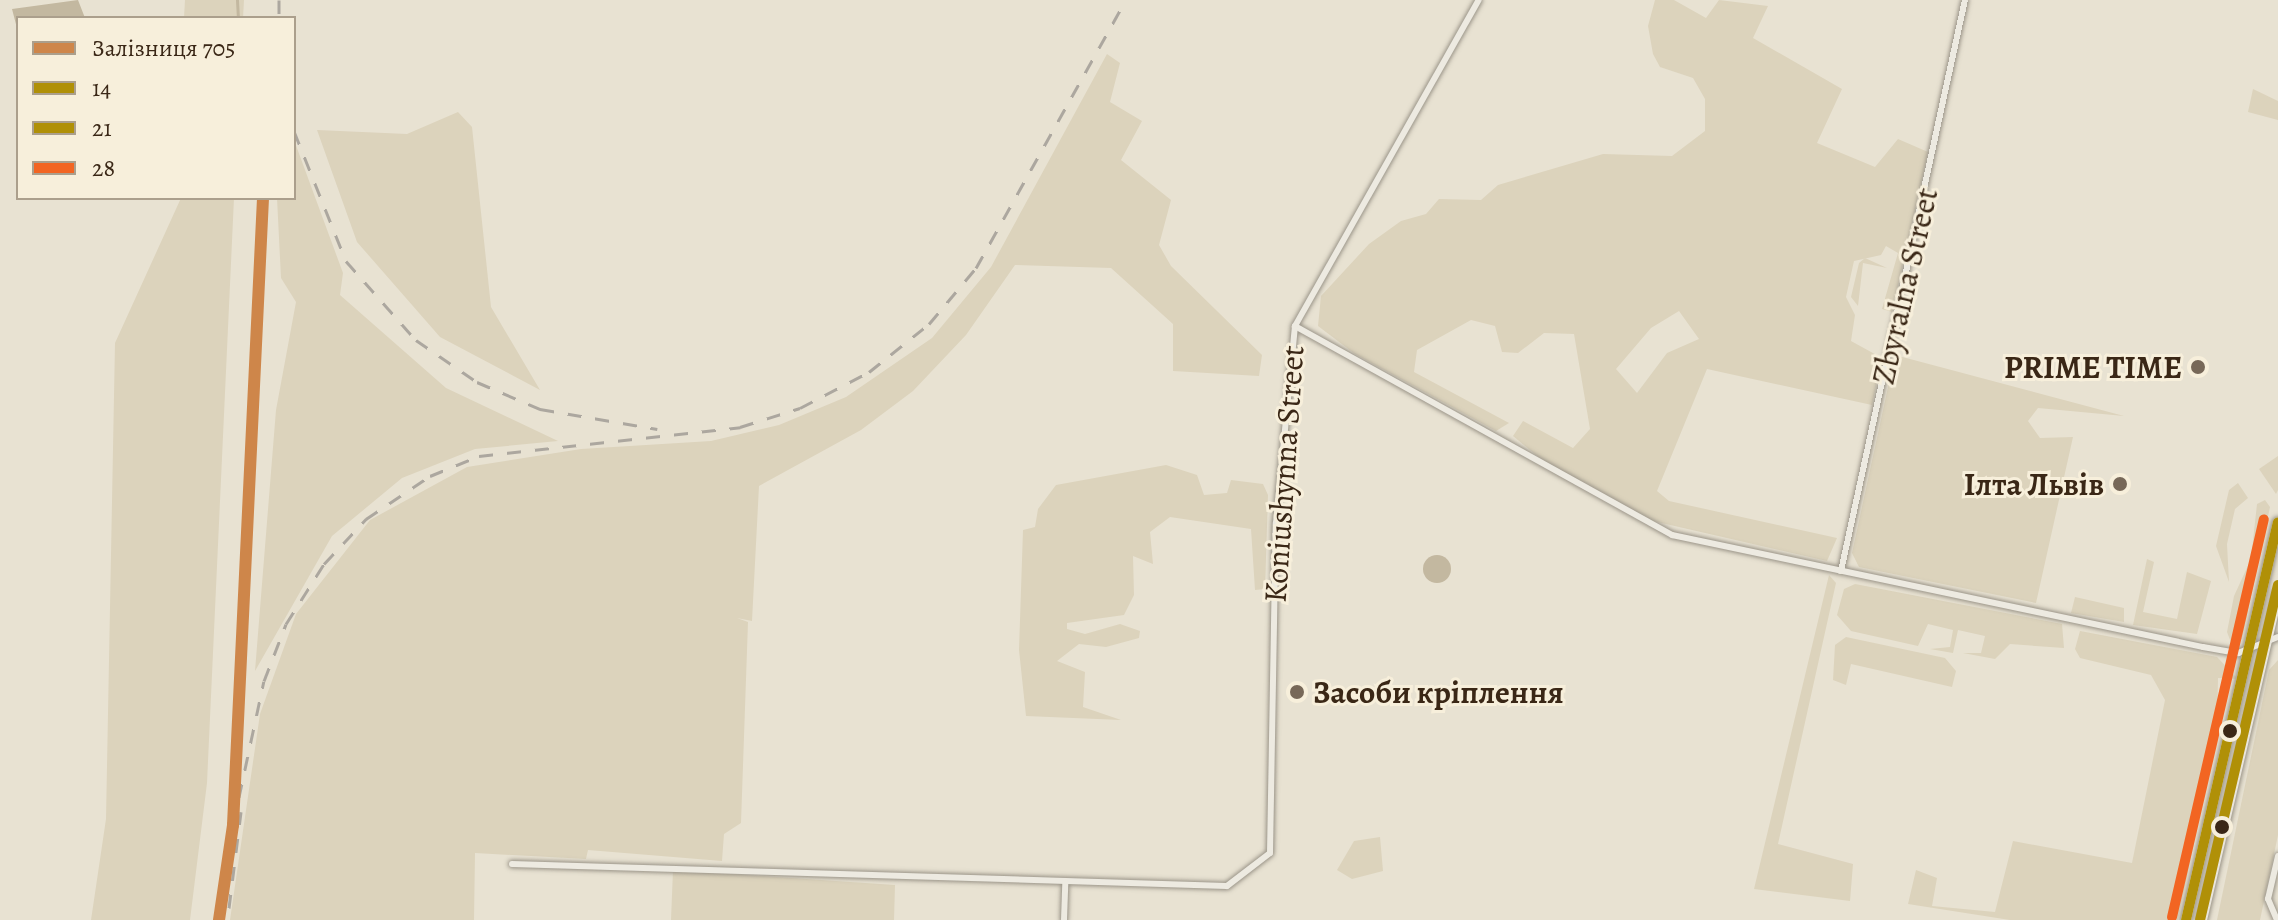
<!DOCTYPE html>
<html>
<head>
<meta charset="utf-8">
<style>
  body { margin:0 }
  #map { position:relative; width:2278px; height:920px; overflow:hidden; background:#e8e2d2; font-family:Alegreya,serif }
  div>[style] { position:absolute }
  .green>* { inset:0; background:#dcd3bc }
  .water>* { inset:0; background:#c3b8a0 }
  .round { border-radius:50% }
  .stream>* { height:3px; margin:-1.5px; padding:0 1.5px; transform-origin:1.5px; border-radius:1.5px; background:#c3b8a0 }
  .roads { filter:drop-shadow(0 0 2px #9b9589) drop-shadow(0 0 2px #9b9589) }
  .street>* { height:6px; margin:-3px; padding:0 3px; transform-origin:3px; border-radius:3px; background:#edeae1 }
  .primary>* { height:10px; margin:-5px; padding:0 5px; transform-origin:5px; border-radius:5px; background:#eae6dc }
  .rail>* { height:3px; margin-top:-1.5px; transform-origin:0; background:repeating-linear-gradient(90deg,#aca79f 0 14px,transparent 0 28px) }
  .bus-1>* { height:10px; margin:-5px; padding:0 5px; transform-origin:5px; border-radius:5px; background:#b09007 }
  .bus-2>* { height:10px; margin:-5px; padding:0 5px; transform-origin:5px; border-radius:5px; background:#b09007 }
  .bus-3>* { height:10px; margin:-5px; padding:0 5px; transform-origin:5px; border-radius:5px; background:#f26522 }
  .rail-1>* { height:12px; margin:-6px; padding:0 6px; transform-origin:6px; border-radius:6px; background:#ce864a }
  .dots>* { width:22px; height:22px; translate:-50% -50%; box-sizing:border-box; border:4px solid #f7efdb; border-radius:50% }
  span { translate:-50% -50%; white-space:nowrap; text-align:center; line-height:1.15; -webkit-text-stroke:6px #f7efdb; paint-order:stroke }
  .street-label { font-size:32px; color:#3a2716 }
  .poi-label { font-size:32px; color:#3a2716; font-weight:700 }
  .right { translate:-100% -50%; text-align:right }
  .left { translate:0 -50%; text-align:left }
  .legend { position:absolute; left:16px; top:16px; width:280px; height:184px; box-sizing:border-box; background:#f7efdb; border:2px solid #ab9f8c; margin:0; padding:10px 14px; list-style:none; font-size:24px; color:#3a2716 }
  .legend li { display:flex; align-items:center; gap:16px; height:40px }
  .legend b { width:40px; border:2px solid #ab9f8c }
</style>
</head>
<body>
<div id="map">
  <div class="green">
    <div style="clip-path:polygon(185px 0,244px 0,243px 18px,184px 18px)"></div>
    <div style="clip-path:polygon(evenodd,1655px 0,1674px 0,1706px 18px,1719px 0,1768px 6px,1753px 38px,1842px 89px,1817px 143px,1875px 167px,1898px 139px,1928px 152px,1892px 312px,1882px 309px,1898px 253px,1886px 246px,1881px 255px,1854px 261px,1846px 297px,1855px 315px,1851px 341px,1882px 358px,1872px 405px,1707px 369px,1657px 491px,1669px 501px,1837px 538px,1827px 561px,1653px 521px,1548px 465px,1513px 436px,1523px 421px,1573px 448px,1590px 429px,1574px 334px,1544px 333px,1518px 353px,1502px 352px,1495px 326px,1471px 320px,1417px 350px,1414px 372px,1509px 423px,1496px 431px,1355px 354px,1318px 326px,1321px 296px,1369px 244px,1401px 221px,1426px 214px,1439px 199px,1481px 200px,1498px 185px,1603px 154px,1672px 156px,1705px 131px,1705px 99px,1693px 78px,1660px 67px,1653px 54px,1648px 26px,1655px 0,1679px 311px,1699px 339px,1667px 353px,1637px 393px,1616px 369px,1651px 328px,1679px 311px)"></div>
    <div style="clip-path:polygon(1107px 54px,1120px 63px,1110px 102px,1142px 121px,1121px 160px,1171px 200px,1159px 245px,1171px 266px,1262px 355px,1259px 376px,1173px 371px,1173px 324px,1111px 268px,1015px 265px,966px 335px,913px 391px,861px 430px,759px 486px,752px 621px,737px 618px,748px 622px,741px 823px,724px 834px,722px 861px,588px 850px,586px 859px,475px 853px,474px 920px,230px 920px,260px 714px,296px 614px,370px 520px,467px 467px,581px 449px,711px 441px,779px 425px,846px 397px,932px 338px,991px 267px)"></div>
    <div style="clip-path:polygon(2253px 89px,2278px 101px,2278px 120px,2248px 112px)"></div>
    <div style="clip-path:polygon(458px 112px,472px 127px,491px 307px,540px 390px,440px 337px,357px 242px,317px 130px,407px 134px)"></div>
    <div style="clip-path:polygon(294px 140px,343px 273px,340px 295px,446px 388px,558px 441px,475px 449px,402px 478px,332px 536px,255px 671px,276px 410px,296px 302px,281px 278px,277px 198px,294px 198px)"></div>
    <div style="clip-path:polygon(181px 198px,234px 198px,207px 783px,190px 920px,91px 920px,106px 819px,115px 343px)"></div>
    <div style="clip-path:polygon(1865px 258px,1887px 268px,1863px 263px,1858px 306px,1851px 297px,1859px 263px)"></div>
    <div style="clip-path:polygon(1895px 355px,2124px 416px,2038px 408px,2028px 421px,2040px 438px,2073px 437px,2036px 603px,1859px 567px,1852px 553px)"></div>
    <div style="clip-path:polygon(2278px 456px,2278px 490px,2276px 494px,2259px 469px)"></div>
    <div style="clip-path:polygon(1166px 465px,1197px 475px,1204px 495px,1227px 493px,1231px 480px,1263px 484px,1268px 495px,1265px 589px,1255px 590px,1251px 529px,1170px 517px,1150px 532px,1153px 564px,1133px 556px,1134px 595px,1124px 615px,1067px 623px,1067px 629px,1085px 634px,1120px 624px,1140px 631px,1139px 638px,1106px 647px,1079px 644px,1057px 661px,1085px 672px,1083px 707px,1121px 720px,1026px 716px,1019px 650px,1023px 530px,1035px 527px,1038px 509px,1056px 485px)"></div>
    <div style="clip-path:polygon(2238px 483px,2248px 498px,2235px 509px,2227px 544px,2229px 582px,2216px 546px,2229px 490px)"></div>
    <div style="clip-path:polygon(2265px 500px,2270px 507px,2242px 639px,2232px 645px,2227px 632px,2234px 596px,2251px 559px,2257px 504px)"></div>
    <div style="clip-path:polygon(2147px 559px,2154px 562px,2143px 612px,2177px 619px,2187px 572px,2211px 581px,2197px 634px,2133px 625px)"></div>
    <div style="clip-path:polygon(1829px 575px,1836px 583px,1778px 844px,1853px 864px,1850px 901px,1754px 889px)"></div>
    <div style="clip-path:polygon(1855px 584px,2062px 624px,2064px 648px,2010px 644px,1995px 659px,1963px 653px,1981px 653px,1985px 636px,1958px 630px,1953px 653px,1930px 649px,1950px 647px,1953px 630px,1928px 624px,1918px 646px,1851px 631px,1837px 615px,1844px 589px)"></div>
    <div style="clip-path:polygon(2075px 597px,2124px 608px,2124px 622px,2071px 613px)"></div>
    <div style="clip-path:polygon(2080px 631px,2217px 657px,2238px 679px,2218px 678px,2217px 732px,2178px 920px,2010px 920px,1908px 904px,1916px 870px,1937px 878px,1932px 906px,1995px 912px,2013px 841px,2132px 863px,2165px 700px,2151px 675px,2080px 658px,2075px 649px)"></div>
    <div style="clip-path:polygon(1846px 637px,1945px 658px,1956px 671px,1952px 687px,1851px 664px,1846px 685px,1833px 680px,1835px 645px)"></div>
    <div style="clip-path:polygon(2278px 660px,2278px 835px,2260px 920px,2217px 920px,2269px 670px)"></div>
    <div style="clip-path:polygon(1380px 837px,1383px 871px,1352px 879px,1337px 870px,1354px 841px)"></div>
    <div style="clip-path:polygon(673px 870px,895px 885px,894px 920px,671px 920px)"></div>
  </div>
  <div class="water">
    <div style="clip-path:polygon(78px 0,85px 18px,18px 18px,18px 32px,12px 9px)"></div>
    <div class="round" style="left:1423px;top:555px;width:28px;height:28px"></div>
  </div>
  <div class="stream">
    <div style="left:237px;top:0;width:18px;rotate:87deg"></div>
  </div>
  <div class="roads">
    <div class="street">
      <div style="left:1295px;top:326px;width:431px;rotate:29deg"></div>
      <div style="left:1672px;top:535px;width:543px;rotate:11.91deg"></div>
      <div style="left:2203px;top:647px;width:36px;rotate:10deg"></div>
      <div style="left:2238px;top:653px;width:43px;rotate:-21.8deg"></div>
      <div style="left:1841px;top:571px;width:584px;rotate:-77.75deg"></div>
      <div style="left:512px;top:864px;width:715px;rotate:1.76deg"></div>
      <div style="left:1227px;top:886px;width:54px;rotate:-37.5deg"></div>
      <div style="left:1270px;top:853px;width:330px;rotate:-89deg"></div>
      <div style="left:1276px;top:523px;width:198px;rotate:-84.5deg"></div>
      <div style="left:1295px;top:326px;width:374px;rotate:-60.6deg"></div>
      <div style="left:1064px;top:920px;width:38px;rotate:-88deg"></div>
      <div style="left:2277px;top:920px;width:23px;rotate:-113deg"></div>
      <div style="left:2268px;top:899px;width:44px;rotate:-76.9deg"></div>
    </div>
    <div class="primary">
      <div style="left:2186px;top:920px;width:408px;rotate:-77deg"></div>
      <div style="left:2202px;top:920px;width:335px;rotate:-76.9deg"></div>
    </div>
  </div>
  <div class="rail">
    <div style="left:279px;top:0;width:18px;rotate:90deg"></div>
    <div style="left:294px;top:131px;width:140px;rotate:68.2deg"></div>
    <div style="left:346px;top:261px;width:106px;rotate:48.5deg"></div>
    <div style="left:416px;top:340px;width:74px;rotate:34.5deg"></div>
    <div style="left:477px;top:382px;width:69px;rotate:23.2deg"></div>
    <div style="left:540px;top:409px;width:119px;rotate:9.7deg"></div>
    <div style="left:233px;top:825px;width:147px;rotate:-77.9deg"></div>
    <div style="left:264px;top:681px;width:61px;rotate:-68.9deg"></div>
    <div style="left:286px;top:624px;width:71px;rotate:-57.7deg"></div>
    <div style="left:324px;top:564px;width:62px;rotate:-47deg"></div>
    <div style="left:366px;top:519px;width:77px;rotate:-33.9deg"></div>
    <div style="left:430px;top:476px;width:53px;rotate:-22.2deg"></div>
    <div style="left:479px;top:456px;width:263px;rotate:-6.3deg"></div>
    <div style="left:740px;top:427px;width:63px;rotate:-17.6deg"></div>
    <div style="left:800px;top:408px;width:78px;rotate:-27.6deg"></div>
    <div style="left:869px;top:372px;width:77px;rotate:-38.7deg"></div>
    <div style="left:929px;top:324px;width:73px;rotate:-50deg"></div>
    <div style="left:976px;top:268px;width:307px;rotate:-60.8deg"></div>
    <div style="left:229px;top:908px;width:97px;rotate:-82.9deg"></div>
  </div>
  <div class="bus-1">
    <div style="left:2186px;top:920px;width:408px;rotate:-77deg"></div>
  </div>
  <div class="bus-2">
    <div style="left:2200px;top:920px;width:344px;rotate:-76.9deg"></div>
  </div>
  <div class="bus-3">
    <div style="left:2172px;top:917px;width:408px;rotate:-77deg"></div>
  </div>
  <div class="rail-1">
    <div style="left:219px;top:920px;width:96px;rotate:-81.6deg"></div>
    <div style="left:233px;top:825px;width:628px;rotate:-87.26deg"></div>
  </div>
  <div class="dots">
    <div style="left:2198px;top:367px;background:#776858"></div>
    <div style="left:2120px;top:484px;background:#776858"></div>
    <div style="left:1297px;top:692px;background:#776858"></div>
    <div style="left:2230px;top:731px;background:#3a2716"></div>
    <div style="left:2222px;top:827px;background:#3a2716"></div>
  </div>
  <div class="street-label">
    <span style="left:1905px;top:286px;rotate:-77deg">Zbyralna Street</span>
    <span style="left:1284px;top:474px;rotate:-86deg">Koniushynna Street</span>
  </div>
  <div class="poi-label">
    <span class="right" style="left:2182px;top:367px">PRIME TIME</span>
    <span class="right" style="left:2104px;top:484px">Ілта Львів</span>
    <span class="left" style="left:1313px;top:692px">Засоби кріплення</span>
  </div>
  <ul class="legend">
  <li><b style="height:10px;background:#ce864a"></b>Залізниця 705</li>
  <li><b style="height:10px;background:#b09007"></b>14</li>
  <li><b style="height:10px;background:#b09007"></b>21</li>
  <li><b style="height:10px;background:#f26522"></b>28</li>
  </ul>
</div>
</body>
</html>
